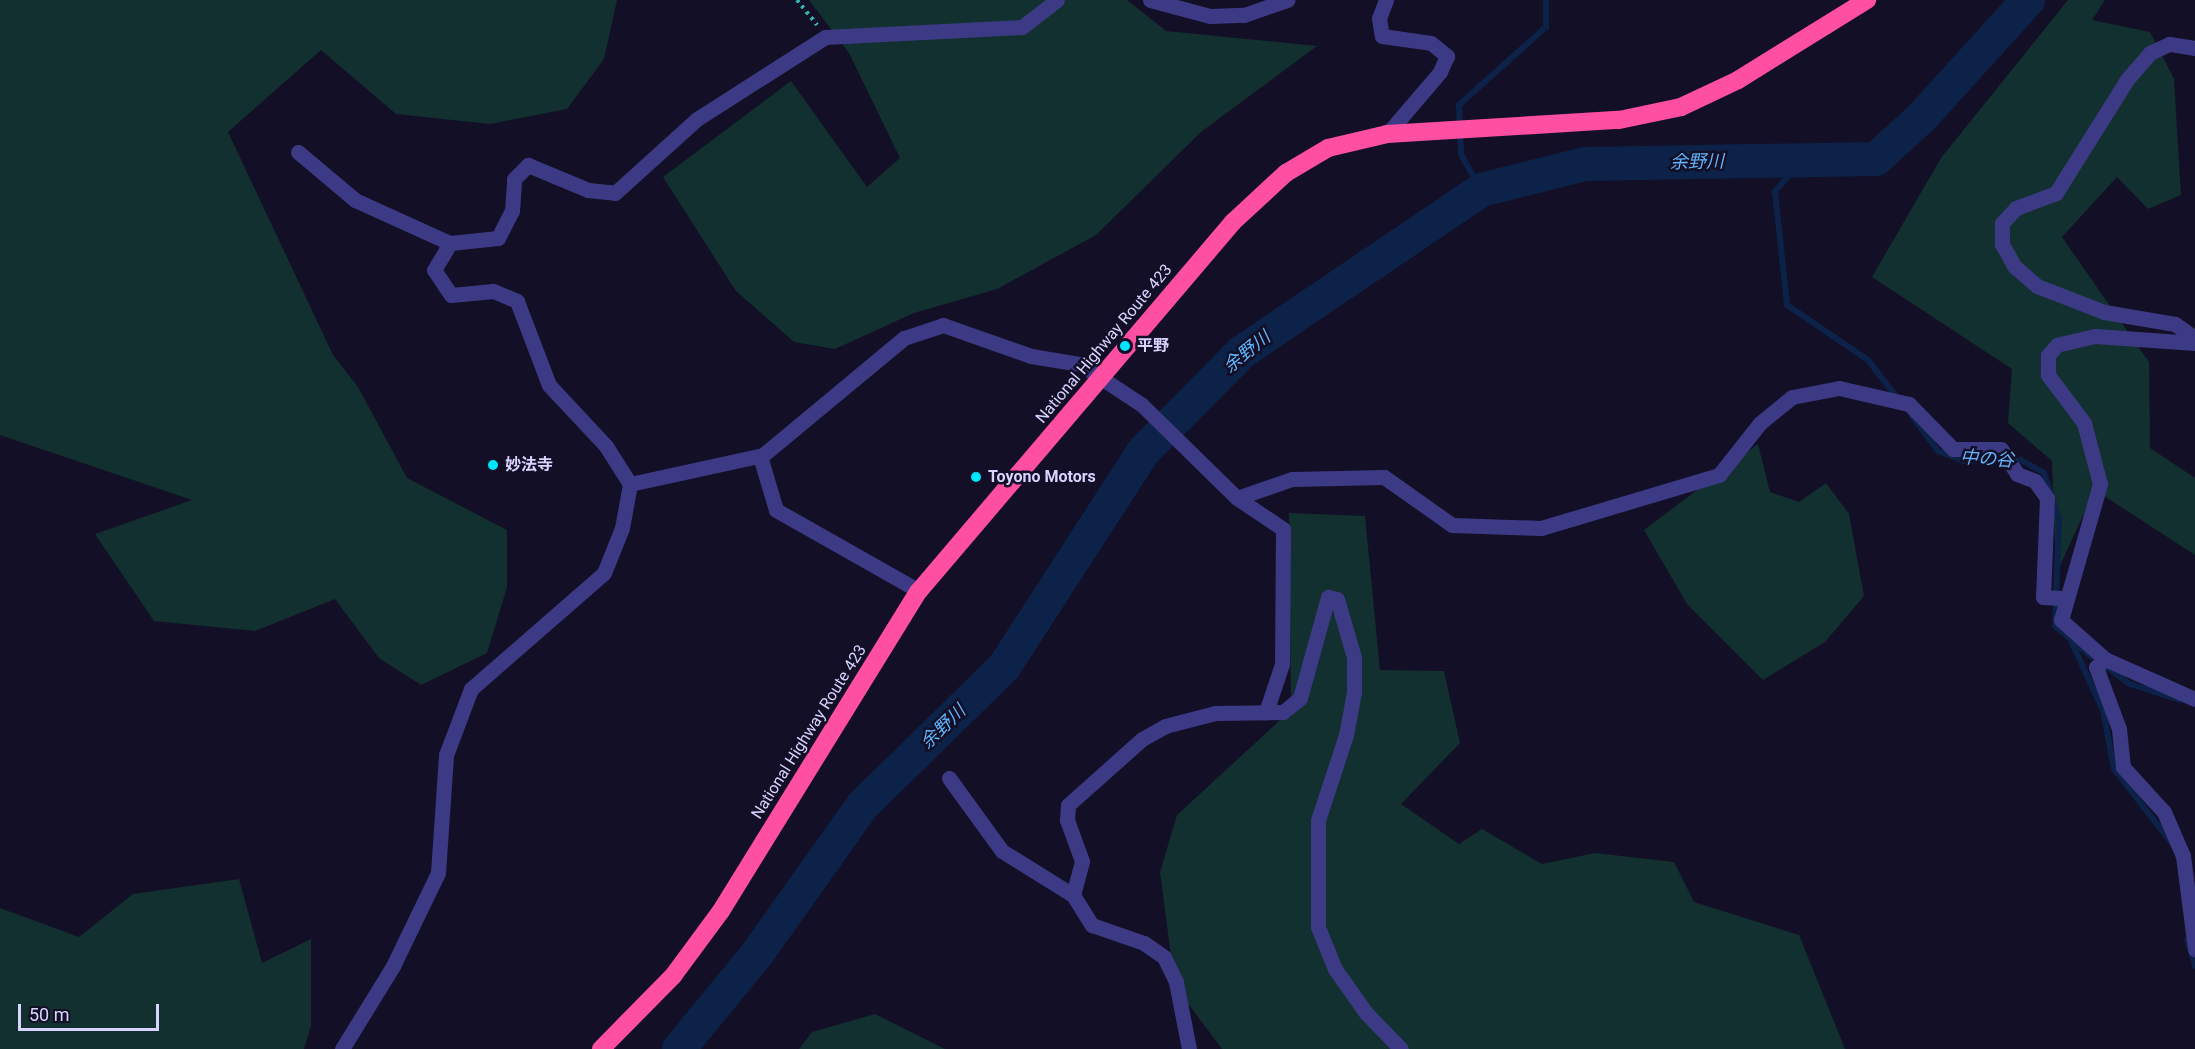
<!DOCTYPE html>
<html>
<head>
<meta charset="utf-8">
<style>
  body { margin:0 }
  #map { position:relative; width:2195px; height:1049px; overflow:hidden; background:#130f26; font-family:Roboto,"Noto Sans JP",sans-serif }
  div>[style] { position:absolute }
  .green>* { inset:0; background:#12302f }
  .stream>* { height:6px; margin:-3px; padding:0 3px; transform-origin:3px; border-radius:3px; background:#0c2248 }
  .river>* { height:34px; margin:-17px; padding:0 17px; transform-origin:17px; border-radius:17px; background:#0c2248 }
  .path>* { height:4px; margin-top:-2px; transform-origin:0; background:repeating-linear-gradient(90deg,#2fb8b0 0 3px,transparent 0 7.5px) }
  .street>* { height:15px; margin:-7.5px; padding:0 7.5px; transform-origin:7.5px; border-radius:7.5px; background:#3d3a85 }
  .highway>* { height:18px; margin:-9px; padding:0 9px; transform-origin:9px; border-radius:9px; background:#ff4fa3 }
  .dots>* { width:16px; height:16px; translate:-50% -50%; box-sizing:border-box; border:3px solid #130f26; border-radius:50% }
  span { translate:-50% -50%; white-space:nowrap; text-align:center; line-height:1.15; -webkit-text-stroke:5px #130f26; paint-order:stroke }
  .street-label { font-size:16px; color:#d9d4ff }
  .poi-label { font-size:16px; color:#d9d4ff; font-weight:700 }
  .left { translate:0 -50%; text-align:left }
  .water-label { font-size:18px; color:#62b6ff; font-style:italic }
  .scale { position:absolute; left:18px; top:1004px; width:141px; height:27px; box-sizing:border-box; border:3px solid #d9d4ff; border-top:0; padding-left:8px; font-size:18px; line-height:21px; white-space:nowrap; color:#d9d4ff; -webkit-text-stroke:4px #130f26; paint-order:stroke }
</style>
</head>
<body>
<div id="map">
  <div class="green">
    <div style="clip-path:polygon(0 0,617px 0,604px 59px,567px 109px,490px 124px,396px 114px,321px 50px,228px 132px,333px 355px,358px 387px,407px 478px,507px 530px,507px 587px,487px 653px,421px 685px,379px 658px,335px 599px,255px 631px,154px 621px,95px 534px,192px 500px,0 435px)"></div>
    <div style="clip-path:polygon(809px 0,1127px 0,1166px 31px,1317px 46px,1201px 132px,1096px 235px,997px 289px,914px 313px,835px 349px,794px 342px,736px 291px,663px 177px,791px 81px,867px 187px,900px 158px,849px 53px)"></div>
    <div style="clip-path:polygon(2068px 0,2105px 0,2092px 20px,2150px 32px,2174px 79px,2181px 195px,2148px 209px,2117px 177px,2062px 237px,2149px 362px,2150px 448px,2195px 478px,2195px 555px,2095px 490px,2056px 574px,2052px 461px,2008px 423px,2012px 369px,1872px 277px,1941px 158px)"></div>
    <div style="clip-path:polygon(1758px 444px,1770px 492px,1799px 502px,1826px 483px,1849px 514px,1864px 596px,1825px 642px,1763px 680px,1687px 604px,1644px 530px)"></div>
    <div style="clip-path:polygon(1289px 513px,1365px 516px,1380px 670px,1444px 671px,1460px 743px,1401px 804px,1459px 844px,1482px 829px,1542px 864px,1595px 853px,1674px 862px,1694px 902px,1799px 935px,1845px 1049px,1222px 1049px,1175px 986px,1160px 872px,1177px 815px,1291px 710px)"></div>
    <div style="clip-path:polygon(239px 879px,262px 963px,311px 939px,311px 1026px,304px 1049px,0 1049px,0 908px,79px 937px,133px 894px)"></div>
    <div style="clip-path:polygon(875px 1014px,945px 1049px,799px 1049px,812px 1032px)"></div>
  </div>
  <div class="stream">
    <div style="left:1799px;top:163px;width:38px;rotate:130deg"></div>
    <div style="left:1775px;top:192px;width:114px;rotate:83.9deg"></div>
    <div style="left:1787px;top:305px;width:98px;rotate:34.2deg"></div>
    <div style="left:1868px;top:360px;width:49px;rotate:52.4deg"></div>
    <div style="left:1481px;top:190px;width:41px;rotate:-119.1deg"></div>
    <div style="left:1461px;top:154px;width:49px;rotate:-92.3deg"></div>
    <div style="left:1459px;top:105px;width:117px;rotate:-41.9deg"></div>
    <div style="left:1546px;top:27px;width:27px;rotate:-90deg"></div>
    <div style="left:1912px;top:416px;width:44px;rotate:53.4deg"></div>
    <div style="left:1938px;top:451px;width:28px;rotate:21deg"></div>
    <div style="left:1964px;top:461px;width:57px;rotate:-1deg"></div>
    <div style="left:2021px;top:460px;width:26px;rotate:29deg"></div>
    <div style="left:2044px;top:473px;width:48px;rotate:71.9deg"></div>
    <div style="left:2059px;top:519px;width:107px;rotate:92.1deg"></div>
    <div style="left:2055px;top:626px;width:48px;rotate:40deg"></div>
    <div style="left:2072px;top:643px;width:74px;rotate:65.2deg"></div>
    <div style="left:2103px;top:710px;width:60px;rotate:79.4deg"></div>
    <div style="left:2114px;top:769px;width:93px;rotate:52deg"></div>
    <div style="left:2103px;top:664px;width:34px;rotate:37deg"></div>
    <div style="left:2130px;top:684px;width:52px;rotate:17.7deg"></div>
    <div style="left:2187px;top:939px;width:28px;rotate:73deg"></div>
  </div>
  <div class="river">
    <div style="left:679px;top:1049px;width:123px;rotate:-50.6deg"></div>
    <div style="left:757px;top:954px;width:183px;rotate:-54.6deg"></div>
    <div style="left:863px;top:805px;width:197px;rotate:-44.4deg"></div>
    <div style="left:1004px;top:667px;width:256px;rotate:-57.1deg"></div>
    <div style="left:1143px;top:452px;width:141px;rotate:-45.3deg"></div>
    <div style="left:1242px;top:352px;width:289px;rotate:-34.1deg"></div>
    <div style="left:1481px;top:190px;width:107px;rotate:-14deg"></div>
    <div style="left:1585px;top:164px;width:291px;rotate:-1deg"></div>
    <div style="left:1876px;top:159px;width:62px;rotate:-42.4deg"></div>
    <div style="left:1922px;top:117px;width:158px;rotate:-47.8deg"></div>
  </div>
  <div class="path">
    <div style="left:797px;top:0;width:32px;rotate:51deg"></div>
  </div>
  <div class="street">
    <div style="left:1150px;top:0;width:62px;rotate:14.9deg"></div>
    <div style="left:1210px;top:16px;width:34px;rotate:-2deg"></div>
    <div style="left:1244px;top:15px;width:46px;rotate:-19.2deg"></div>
    <div style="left:1386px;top:0;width:19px;rotate:111deg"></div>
    <div style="left:1379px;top:18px;width:18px;rotate:81deg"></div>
    <div style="left:1382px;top:36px;width:49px;rotate:8.1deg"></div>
    <div style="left:1431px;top:43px;width:21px;rotate:39deg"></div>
    <div style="left:1447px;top:56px;width:17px;rotate:114deg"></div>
    <div style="left:1440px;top:72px;width:82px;rotate:130.5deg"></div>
    <div style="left:2195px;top:48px;width:26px;rotate:-171deg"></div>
    <div style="left:2169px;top:44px;width:21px;rotate:155deg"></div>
    <div style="left:2150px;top:53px;width:33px;rotate:131deg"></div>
    <div style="left:2128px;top:78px;width:136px;rotate:122.1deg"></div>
    <div style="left:2056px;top:193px;width:43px;rotate:159.4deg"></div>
    <div style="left:2016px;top:208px;width:21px;rotate:133deg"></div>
    <div style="left:2002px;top:223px;width:21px;rotate:90deg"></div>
    <div style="left:2002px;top:244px;width:25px;rotate:61deg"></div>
    <div style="left:2014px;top:266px;width:30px;rotate:41deg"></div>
    <div style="left:2037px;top:286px;width:72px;rotate:21.2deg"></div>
    <div style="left:2104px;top:312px;width:72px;rotate:9.6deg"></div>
    <div style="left:2175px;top:324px;width:24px;rotate:35deg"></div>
    <div style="left:298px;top:152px;width:75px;rotate:40.1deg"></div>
    <div style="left:355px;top:200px;width:104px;rotate:24.4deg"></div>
    <div style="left:450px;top:243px;width:48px;rotate:-5.9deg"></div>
    <div style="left:498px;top:238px;width:30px;rotate:-63deg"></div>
    <div style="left:512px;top:211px;width:32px;rotate:-86deg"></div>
    <div style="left:514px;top:179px;width:20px;rotate:-45deg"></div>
    <div style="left:528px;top:165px;width:65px;rotate:22.6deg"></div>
    <div style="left:588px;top:190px;width:27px;rotate:6deg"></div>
    <div style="left:615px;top:193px;width:110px;rotate:-42.1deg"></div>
    <div style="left:697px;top:119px;width:152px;rotate:-32.6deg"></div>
    <div style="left:825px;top:37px;width:197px;rotate:-2.9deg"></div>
    <div style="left:1022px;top:27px;width:44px;rotate:-37.6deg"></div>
    <div style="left:2195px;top:343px;width:100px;rotate:-176deg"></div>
    <div style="left:2095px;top:336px;width:39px;rotate:167deg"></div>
    <div style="left:2057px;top:345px;width:13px;rotate:132deg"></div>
    <div style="left:2048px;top:355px;width:20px;rotate:90deg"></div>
    <div style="left:2048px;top:375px;width:60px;rotate:53.1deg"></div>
    <div style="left:2084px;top:423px;width:63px;rotate:75.3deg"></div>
    <div style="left:2100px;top:484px;width:141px;rotate:106deg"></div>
    <div style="left:2061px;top:620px;width:59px;rotate:41.6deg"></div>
    <div style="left:2105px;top:659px;width:98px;rotate:24deg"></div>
    <div style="left:760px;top:456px;width:56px;rotate:73.5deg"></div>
    <div style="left:776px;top:510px;width:164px;rotate:29.5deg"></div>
    <div style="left:630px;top:484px;width:136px;rotate:-12.3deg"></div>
    <div style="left:763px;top:455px;width:183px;rotate:-39.7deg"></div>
    <div style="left:904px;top:338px;width:41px;rotate:-18.4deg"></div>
    <div style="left:943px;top:325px;width:93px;rotate:19.4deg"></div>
    <div style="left:1031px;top:356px;width:50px;rotate:9.3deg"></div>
    <div style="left:1080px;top:364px;width:74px;rotate:33.5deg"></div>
    <div style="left:1142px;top:405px;width:133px;rotate:44.4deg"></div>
    <div style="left:1237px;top:498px;width:55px;rotate:34deg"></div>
    <div style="left:1283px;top:529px;width:135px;rotate:90.4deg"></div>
    <div style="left:1282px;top:664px;width:51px;rotate:108.4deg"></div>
    <div style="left:1237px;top:498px;width:58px;rotate:-19.1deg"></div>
    <div style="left:1292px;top:479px;width:92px;rotate:-1.2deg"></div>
    <div style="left:1384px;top:477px;width:83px;rotate:35.2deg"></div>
    <div style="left:1452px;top:525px;width:89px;rotate:1.9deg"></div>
    <div style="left:1541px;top:528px;width:186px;rotate:-16.6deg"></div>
    <div style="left:1719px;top:475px;width:66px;rotate:-51.7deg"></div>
    <div style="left:1760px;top:423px;width:41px;rotate:-39.1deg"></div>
    <div style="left:1792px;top:397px;width:48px;rotate:-10.8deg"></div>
    <div style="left:1839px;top:388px;width:72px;rotate:12.9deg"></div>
    <div style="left:1909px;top:404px;width:63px;rotate:45.6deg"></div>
    <div style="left:1953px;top:449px;width:48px"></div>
    <div style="left:2001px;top:449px;width:30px;rotate:57deg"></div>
    <div style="left:2017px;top:474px;width:19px;rotate:21deg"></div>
    <div style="left:2035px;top:481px;width:21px;rotate:55deg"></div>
    <div style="left:2047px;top:498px;width:99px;rotate:92.3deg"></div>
    <div style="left:2043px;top:597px;width:22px;rotate:3deg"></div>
    <div style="left:2105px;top:659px;width:12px;rotate:138deg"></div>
    <div style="left:2096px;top:667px;width:66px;rotate:69.6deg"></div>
    <div style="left:2119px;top:729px;width:38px;rotate:84deg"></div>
    <div style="left:2123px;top:767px;width:61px;rotate:47.7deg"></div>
    <div style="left:2164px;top:812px;width:48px;rotate:66.6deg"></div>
    <div style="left:2183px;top:856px;width:94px;rotate:82.6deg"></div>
    <div style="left:949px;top:778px;width:90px;rotate:54deg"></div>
    <div style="left:1002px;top:851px;width:84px;rotate:31.8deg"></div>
    <div style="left:1073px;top:895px;width:36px;rotate:58deg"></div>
    <div style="left:1092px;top:925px;width:55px;rotate:19.1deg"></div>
    <div style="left:1144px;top:943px;width:24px;rotate:35deg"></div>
    <div style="left:1164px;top:957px;width:28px;rotate:64deg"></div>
    <div style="left:1176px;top:982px;width:68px;rotate:79deg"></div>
    <div style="left:1073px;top:895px;width:35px;rotate:-75deg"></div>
    <div style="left:1082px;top:861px;width:44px;rotate:-110.1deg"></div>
    <div style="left:1067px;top:820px;width:15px;rotate:-86deg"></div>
    <div style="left:1068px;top:805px;width:99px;rotate:-41.7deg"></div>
    <div style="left:1142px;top:739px;width:26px;rotate:-29deg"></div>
    <div style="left:1165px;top:726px;width:52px;rotate:-14.6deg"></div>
    <div style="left:1215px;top:713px;width:68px;rotate:-0.8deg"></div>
    <div style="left:1283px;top:712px;width:22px;rotate:-39deg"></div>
    <div style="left:1300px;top:698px;width:105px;rotate:-74.5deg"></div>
    <div style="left:1328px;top:597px;width:9px;rotate:13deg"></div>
    <div style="left:1337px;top:599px;width:60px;rotate:73.7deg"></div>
    <div style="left:1354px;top:657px;width:35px;rotate:90deg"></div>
    <div style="left:1354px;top:692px;width:44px;rotate:100.5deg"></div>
    <div style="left:1346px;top:735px;width:89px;rotate:108.2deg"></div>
    <div style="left:1318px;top:820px;width:107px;rotate:90deg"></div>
    <div style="left:1318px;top:927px;width:45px;rotate:68deg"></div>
    <div style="left:1335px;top:969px;width:54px;rotate:54.8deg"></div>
    <div style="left:1366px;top:1013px;width:50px;rotate:45.8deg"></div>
    <div style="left:342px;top:1049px;width:97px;rotate:-58.4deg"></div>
    <div style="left:393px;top:966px;width:103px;rotate:-64.2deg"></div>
    <div style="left:438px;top:873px;width:118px;rotate:-86.1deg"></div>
    <div style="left:446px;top:755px;width:71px;rotate:-69.3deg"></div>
    <div style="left:471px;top:689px;width:176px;rotate:-41.1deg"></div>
    <div style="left:604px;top:573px;width:48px;rotate:-68.2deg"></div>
    <div style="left:622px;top:528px;width:45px;rotate:-79.7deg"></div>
    <div style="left:630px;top:484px;width:45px;rotate:-122.3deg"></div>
    <div style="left:606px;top:446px;width:83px;rotate:-133.1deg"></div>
    <div style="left:549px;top:385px;width:90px;rotate:-110.9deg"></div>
    <div style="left:517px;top:301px;width:26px;rotate:-157deg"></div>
    <div style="left:493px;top:291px;width:42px;rotate:174.6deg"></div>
    <div style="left:451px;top:295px;width:30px;rotate:-124deg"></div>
    <div style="left:434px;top:270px;width:31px;rotate:-59deg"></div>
  </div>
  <div class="highway">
    <div style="left:601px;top:1049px;width:103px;rotate:-45.4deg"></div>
    <div style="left:673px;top:976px;width:81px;rotate:-53.6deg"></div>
    <div style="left:721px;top:911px;width:376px;rotate:-58.3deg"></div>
    <div style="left:919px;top:591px;width:485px;rotate:-49.6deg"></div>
    <div style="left:1233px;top:222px;width:72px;rotate:-42.8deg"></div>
    <div style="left:1286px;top:173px;width:49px;rotate:-30.8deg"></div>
    <div style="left:1328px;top:148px;width:61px;rotate:-13.3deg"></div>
    <div style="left:1387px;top:134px;width:232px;rotate:-3.5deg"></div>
    <div style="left:1619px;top:120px;width:63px;rotate:-11.8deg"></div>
    <div style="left:1681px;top:107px;width:63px;rotate:-25.3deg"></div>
    <div style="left:1738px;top:80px;width:152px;rotate:-31.8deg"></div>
  </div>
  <div class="dots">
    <div style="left:1125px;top:346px;background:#00e5ff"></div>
    <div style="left:493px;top:465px;background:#00e5ff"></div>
    <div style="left:976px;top:477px;background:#00e5ff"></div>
  </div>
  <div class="street-label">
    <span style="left:1104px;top:344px;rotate:-50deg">National Highway Route 423</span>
    <span style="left:809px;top:732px;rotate:-58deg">National Highway Route 423</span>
  </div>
  <div class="poi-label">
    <span class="left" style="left:1137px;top:346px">平野</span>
    <span class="left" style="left:505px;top:465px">妙法寺</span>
    <span class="left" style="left:988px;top:477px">Toyono Motors</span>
  </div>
  <div class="water-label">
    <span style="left:1697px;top:162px;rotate:-1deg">余野川</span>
    <span style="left:1247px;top:352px;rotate:-39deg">余野川</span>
    <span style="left:1987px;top:459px;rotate:4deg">中の谷</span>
    <span style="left:943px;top:727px;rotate:-44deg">余野川</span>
  </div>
  <div class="scale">50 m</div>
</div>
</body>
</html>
